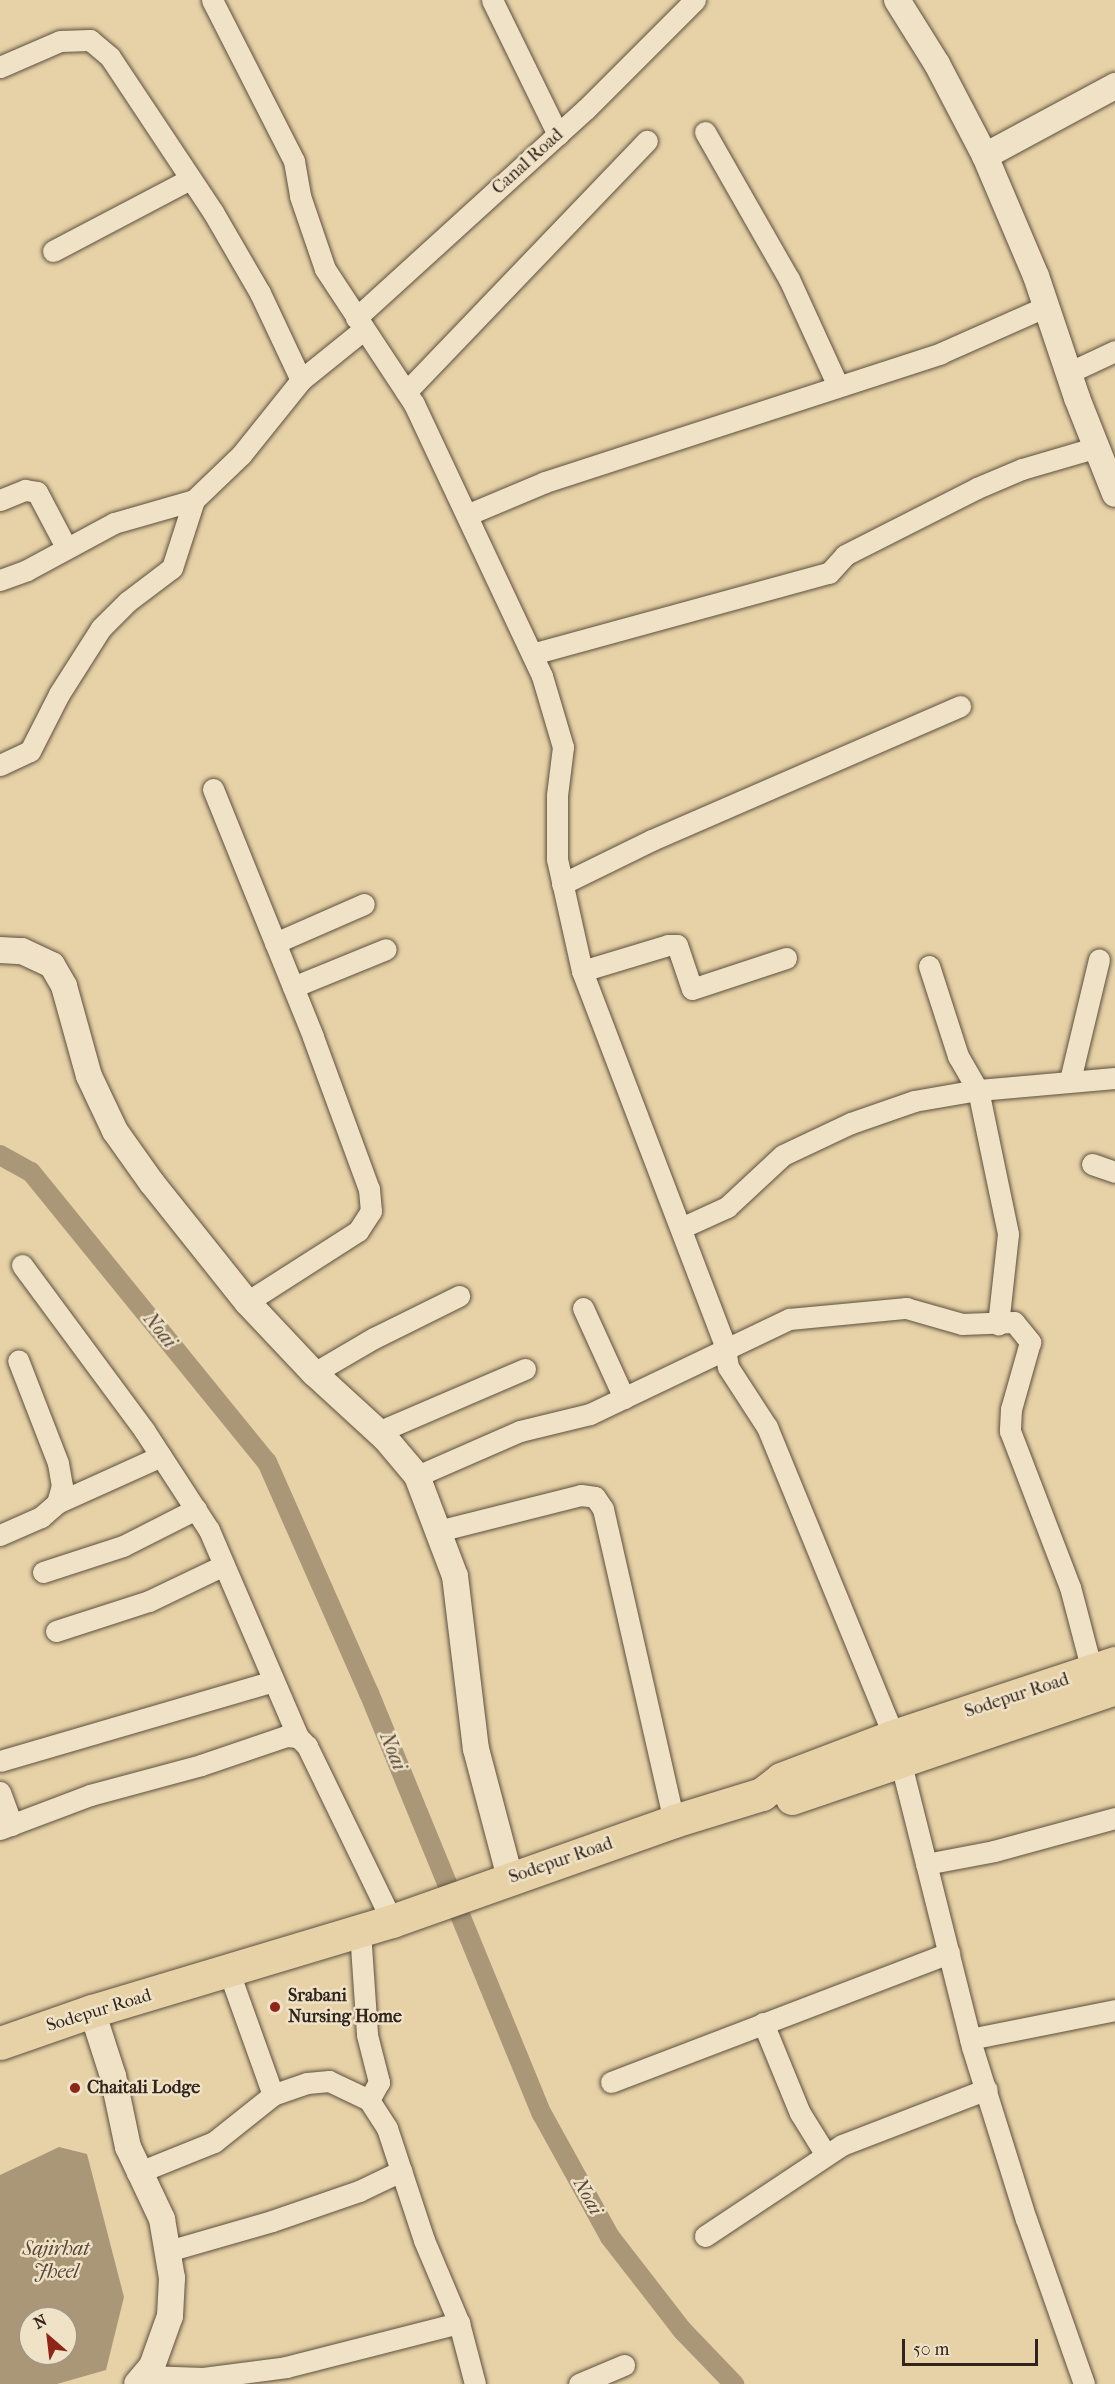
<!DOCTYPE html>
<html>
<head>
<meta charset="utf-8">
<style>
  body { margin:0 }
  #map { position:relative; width:1115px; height:2384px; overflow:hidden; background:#e7d2a7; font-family:"IM FELL French Canon",serif }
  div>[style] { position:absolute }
  .water>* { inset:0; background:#a99778 }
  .canal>* { height:20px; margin:-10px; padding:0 10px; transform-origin:10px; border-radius:10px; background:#a99778 }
  .roads { filter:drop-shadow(0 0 2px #5e503f) drop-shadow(0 0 2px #5e503f) }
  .minor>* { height:21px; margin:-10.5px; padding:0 10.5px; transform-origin:10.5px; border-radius:10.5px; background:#efe2c6 }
  .tertiary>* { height:26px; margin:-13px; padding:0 13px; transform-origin:13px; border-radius:13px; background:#efe2c6 }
  .primary>* { height:33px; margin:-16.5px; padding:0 16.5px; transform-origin:16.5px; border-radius:16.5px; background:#e7d2a7 }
  .dots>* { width:16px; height:16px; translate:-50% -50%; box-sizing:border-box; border:3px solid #efe2c6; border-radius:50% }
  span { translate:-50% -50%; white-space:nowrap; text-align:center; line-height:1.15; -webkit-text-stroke:5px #efe2c6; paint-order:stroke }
  .street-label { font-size:18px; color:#31241c }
  .poi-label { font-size:18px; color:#31241c; font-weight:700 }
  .left { translate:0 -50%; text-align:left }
  .water-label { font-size:20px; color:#554638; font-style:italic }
  .north { position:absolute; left:18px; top:2306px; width:60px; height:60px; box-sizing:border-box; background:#efe2c6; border:2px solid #a39682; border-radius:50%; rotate:332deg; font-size:16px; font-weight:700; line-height:24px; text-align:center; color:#31241c }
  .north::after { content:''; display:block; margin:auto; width:21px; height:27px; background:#8f2418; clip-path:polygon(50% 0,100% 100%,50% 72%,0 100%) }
  .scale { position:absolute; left:902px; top:2339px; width:136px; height:27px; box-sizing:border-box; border:3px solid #31241c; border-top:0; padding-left:8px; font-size:18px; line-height:21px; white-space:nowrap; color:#31241c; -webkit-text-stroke:4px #efe2c6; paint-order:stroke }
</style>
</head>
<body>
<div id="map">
  <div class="water">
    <div style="clip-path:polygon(evenodd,59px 2147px,87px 2154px,124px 2297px,106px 2370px,57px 2384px,0 2384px,0 2175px,59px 2147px,30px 2318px,66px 2318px,66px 2354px,30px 2354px,30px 2318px)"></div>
  </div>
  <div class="canal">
    <div style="left:0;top:1155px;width:35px;rotate:29deg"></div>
    <div style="left:31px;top:1172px;width:374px;rotate:50.9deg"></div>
    <div style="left:267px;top:1462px;width:253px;rotate:66.2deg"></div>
    <div style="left:369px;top:1693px;width:455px;rotate:67.7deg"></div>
    <div style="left:542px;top:2114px;width:141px;rotate:61.1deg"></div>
    <div style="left:610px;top:2237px;width:119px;rotate:52.2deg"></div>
    <div style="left:683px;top:2331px;width:74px;rotate:46.1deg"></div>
  </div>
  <div class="roads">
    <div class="minor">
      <div style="left:212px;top:0;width:181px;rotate:63deg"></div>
      <div style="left:294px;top:161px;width:36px;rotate:80deg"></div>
      <div style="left:300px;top:196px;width:77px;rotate:71.1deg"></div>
      <div style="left:325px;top:269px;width:162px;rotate:56.6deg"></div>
      <div style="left:414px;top:404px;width:301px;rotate:64.8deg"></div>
      <div style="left:542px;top:676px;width:74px;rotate:73.5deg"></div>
      <div style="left:563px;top:747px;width:48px;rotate:97.1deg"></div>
      <div style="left:557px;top:795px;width:64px;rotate:90deg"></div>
      <div style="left:557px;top:859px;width:115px;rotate:77.4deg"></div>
      <div style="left:582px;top:971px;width:397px;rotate:69.1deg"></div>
      <div style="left:724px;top:1342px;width:25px;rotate:81deg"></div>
      <div style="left:728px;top:1367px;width:72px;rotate:57deg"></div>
      <div style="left:767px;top:1427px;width:334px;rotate:67.7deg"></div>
      <div style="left:894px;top:1736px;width:321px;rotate:75.9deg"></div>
      <div style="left:972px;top:2047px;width:180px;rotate:72.6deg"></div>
      <div style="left:1026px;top:2219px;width:175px;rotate:70.6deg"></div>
      <div style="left:492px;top:0;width:150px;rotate:63.9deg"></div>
      <div style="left:0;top:67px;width:65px;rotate:-23.4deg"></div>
      <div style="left:60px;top:41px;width:30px;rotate:-2deg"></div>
      <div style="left:90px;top:40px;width:26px;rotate:40deg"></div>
      <div style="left:110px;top:57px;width:186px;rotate:56.4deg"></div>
      <div style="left:213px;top:212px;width:94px;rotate:59.9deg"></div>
      <div style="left:260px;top:293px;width:96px;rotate:64.8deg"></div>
      <div style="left:705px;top:132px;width:169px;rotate:60.3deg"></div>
      <div style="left:789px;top:279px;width:118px;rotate:65.4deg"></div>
      <div style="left:53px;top:251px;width:155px;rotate:-27.7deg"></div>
      <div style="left:356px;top:318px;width:311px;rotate:-42.3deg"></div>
      <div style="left:586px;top:109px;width:154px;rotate:-45deg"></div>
      <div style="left:1068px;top:373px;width:52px;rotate:-25.1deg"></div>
      <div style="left:406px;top:392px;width:348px;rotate:-46.2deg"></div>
      <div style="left:0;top:500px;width:27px;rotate:-22deg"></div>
      <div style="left:25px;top:490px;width:12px;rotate:9deg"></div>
      <div style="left:37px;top:492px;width:62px;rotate:62.2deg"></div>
      <div style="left:469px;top:514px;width:82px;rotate:-22.8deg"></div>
      <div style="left:545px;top:482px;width:416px;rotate:-18deg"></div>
      <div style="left:941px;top:353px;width:116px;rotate:-23.9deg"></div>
      <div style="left:0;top:580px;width:29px;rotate:-20deg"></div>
      <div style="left:27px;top:570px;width:99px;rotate:-28.4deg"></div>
      <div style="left:114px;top:523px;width:83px;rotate:-16deg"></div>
      <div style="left:532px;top:654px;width:308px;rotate:-15.3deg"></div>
      <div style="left:829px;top:573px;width:24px;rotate:-48deg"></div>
      <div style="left:845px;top:555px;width:148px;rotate:-26.9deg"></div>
      <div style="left:977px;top:488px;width:49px;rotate:-22.9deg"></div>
      <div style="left:1022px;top:469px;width:78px;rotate:-16.3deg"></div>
      <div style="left:0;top:765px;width:33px;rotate:-25deg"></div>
      <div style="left:30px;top:751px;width:64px;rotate:-63deg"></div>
      <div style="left:59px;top:694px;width:78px;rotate:-57.5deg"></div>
      <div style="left:101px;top:628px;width:37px;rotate:-45deg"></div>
      <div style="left:127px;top:602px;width:56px;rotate:-37.1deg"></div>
      <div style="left:172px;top:568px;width:71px;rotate:-72.1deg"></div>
      <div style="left:194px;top:500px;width:65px;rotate:-43.8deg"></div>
      <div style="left:241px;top:455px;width:96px;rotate:-51.3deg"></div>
      <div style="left:301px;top:380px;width:80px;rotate:-38.9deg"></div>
      <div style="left:213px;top:789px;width:267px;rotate:68deg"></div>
      <div style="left:313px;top:1037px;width:162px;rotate:69.8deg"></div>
      <div style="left:369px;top:1189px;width:22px;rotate:85deg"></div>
      <div style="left:371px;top:1211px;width:24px;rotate:123deg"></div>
      <div style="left:358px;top:1231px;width:132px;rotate:147.4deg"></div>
      <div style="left:562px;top:884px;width:100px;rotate:-26.1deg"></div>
      <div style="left:652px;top:840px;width:336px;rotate:-23.5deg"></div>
      <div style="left:275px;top:943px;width:97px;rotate:-23.7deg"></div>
      <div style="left:929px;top:966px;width:95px;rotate:72.1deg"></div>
      <div style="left:958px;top:1056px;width:39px;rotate:60deg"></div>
      <div style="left:978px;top:1090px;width:147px;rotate:78.2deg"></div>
      <div style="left:1008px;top:1234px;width:91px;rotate:96.3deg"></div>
      <div style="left:582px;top:971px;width:90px;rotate:-16.8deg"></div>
      <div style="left:668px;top:945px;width:9px"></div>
      <div style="left:677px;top:945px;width:46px;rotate:71.2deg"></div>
      <div style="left:692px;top:989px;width:99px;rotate:-18.3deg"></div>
      <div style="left:293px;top:987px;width:100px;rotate:-22.2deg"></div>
      <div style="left:1070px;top:1080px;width:124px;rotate:-76.5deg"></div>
      <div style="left:1092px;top:1164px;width:24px;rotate:19deg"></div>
      <div style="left:681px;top:1228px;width:51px;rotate:-24.5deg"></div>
      <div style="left:727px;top:1207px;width:76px;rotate:-42.9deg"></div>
      <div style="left:783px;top:1155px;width:75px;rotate:-25.2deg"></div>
      <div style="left:851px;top:1123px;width:67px;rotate:-19.2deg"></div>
      <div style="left:914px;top:1101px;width:65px;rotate:-9.8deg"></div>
      <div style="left:978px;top:1090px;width:138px;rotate:-5deg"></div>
      <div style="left:22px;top:1265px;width:205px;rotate:53.5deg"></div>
      <div style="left:144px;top:1430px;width:119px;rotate:57deg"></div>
      <div style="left:209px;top:1530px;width:225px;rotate:66.7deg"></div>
      <div style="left:583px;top:1308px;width:99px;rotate:65.5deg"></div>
      <div style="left:314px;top:1373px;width:69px;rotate:-30.3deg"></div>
      <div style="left:374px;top:1338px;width:95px;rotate:-26.3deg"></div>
      <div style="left:378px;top:1432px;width:160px;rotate:-23.2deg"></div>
      <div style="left:417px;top:1476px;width:112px;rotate:-23.6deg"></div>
      <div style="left:520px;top:1431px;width:72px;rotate:-13.7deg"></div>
      <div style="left:590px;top:1414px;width:221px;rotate:-25.5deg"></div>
      <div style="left:789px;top:1319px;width:118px;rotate:-5.4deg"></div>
      <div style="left:906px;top:1308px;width:58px;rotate:15.9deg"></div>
      <div style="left:962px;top:1324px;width:52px;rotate:-2.2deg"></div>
      <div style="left:1014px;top:1322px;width:26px;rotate:51deg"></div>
      <div style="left:1030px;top:1342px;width:70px;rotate:105.8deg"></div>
      <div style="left:1011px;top:1409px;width:22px;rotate:93deg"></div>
      <div style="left:1010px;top:1431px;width:167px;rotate:69deg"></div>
      <div style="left:1070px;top:1587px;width:87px;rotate:75.3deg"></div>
      <div style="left:57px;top:1503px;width:114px;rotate:-24.3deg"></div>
      <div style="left:438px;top:1531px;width:147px;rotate:-14.1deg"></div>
      <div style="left:581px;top:1495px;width:14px;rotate:8deg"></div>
      <div style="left:595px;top:1497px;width:14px;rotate:56deg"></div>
      <div style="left:603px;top:1509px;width:320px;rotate:77.2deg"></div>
      <div style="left:0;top:1535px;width:45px;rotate:-23.7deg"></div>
      <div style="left:41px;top:1517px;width:21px;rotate:-41deg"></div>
      <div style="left:57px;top:1503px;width:18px;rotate:-74deg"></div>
      <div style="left:62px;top:1486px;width:23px;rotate:-100deg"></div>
      <div style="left:58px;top:1463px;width:110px;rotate:-111.2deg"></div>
      <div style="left:43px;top:1572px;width:84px;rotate:-18deg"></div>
      <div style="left:123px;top:1546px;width:82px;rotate:-26.9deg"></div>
      <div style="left:56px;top:1631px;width:98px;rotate:-17.9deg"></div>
      <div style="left:149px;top:1601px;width:83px;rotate:-25.6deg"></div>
      <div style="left:0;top:1761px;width:284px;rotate:-16.3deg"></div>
      <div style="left:0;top:1792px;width:35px;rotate:70deg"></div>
      <div style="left:0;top:1829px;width:96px;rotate:-20.7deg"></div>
      <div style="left:90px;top:1795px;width:115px;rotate:-15.1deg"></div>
      <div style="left:201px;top:1765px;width:90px;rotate:-18.8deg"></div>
      <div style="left:286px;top:1736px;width:12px;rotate:5deg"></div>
      <div style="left:298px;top:1737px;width:13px;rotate:45deg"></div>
      <div style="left:307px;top:1746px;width:195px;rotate:64.1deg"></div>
      <div style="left:926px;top:1864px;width:69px;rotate:-10.8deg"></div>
      <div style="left:994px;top:1851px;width:125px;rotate:-15.3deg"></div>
      <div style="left:360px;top:1931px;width:104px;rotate:86.1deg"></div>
      <div style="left:367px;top:2035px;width:49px;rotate:75.7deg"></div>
      <div style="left:379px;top:2082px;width:21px;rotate:119deg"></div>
      <div style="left:763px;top:2023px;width:97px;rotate:67.7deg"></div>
      <div style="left:800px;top:2113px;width:49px;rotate:58.2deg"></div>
      <div style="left:970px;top:2039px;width:148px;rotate:-11.3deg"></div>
      <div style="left:611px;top:2082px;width:362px;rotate:-20.9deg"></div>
      <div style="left:137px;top:2173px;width:83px;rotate:-21.9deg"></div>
      <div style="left:214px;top:2142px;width:75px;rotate:-38.5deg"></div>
      <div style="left:273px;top:2095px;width:131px;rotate:-109.7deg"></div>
      <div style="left:705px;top:2236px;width:164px;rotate:-33.6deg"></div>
      <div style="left:842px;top:2145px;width:155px;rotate:-21.1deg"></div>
      <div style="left:168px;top:2251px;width:108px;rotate:-16.1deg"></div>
      <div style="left:272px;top:2221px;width:92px;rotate:-19deg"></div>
      <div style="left:359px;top:2191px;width:47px;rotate:-25.5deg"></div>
      <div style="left:459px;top:2323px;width:63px;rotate:75.3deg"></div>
      <div style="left:145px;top:2376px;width:58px;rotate:2deg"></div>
      <div style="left:203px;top:2378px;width:84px;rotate:-7.5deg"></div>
      <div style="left:286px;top:2367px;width:179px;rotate:-14.3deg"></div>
      <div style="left:459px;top:2323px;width:90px;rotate:-112.9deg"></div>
      <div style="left:424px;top:2240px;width:118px;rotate:-108.3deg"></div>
      <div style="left:387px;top:2128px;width:33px;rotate:-123deg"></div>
      <div style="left:369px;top:2100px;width:44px;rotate:-154.6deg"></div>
      <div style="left:329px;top:2081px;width:22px;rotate:175deg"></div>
      <div style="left:307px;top:2083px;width:36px;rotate:161deg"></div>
      <div style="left:579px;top:2384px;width:49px;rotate:-22.9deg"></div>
    </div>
    <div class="tertiary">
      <div style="left:897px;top:0;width:75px;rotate:58deg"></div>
      <div style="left:937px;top:64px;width:104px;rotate:62.4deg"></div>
      <div style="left:985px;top:156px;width:130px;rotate:67deg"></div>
      <div style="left:1036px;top:276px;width:129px;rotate:71.4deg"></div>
      <div style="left:1077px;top:398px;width:103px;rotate:68.4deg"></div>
      <div style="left:985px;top:156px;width:148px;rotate:-28.3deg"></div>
      <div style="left:0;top:950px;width:22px;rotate:3deg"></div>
      <div style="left:22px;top:951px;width:33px;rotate:25deg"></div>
      <div style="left:52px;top:965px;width:24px;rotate:60deg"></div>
      <div style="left:64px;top:986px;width:93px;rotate:74.5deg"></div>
      <div style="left:89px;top:1076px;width:61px;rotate:64.7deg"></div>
      <div style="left:115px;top:1131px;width:64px;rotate:54.6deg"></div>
      <div style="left:152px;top:1183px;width:152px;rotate:51.4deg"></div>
      <div style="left:247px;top:1302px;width:98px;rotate:46.7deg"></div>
      <div style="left:314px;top:1373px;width:96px;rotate:42.5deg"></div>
      <div style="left:385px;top:1438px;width:50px;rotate:49.9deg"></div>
      <div style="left:417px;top:1476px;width:107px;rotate:69.2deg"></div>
      <div style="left:455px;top:1576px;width:174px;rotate:83.1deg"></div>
      <div style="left:476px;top:1749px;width:133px;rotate:75.2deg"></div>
      <div style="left:92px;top:2011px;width:68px;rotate:72.1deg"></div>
      <div style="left:113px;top:2076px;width:73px;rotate:78.1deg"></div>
      <div style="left:128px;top:2147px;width:80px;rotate:64.7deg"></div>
      <div style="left:162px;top:2219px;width:60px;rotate:80.4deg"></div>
      <div style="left:172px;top:2278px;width:38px;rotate:93deg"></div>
      <div style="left:170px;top:2316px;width:53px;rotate:109.8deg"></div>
      <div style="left:152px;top:2366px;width:23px;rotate:130deg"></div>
    </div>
    <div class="primary">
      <div style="left:792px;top:1798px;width:341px;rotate:-18.8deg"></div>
      <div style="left:0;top:2043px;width:97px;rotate:-19.2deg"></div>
      <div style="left:92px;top:2011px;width:313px;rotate:-16.7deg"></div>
      <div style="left:392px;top:1921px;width:299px;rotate:-19.5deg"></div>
      <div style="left:674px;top:1821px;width:92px;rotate:-17.1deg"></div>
      <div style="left:762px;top:1794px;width:24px;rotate:-38deg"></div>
      <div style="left:781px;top:1779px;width:121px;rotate:-20.8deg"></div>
      <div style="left:894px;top:1736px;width:233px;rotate:-18.3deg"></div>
    </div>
  </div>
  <div class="dots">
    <div style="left:275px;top:2007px;background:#8f2418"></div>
    <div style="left:75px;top:2088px;background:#8f2418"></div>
  </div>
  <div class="street-label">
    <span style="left:528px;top:162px;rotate:-42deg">Canal Road</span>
    <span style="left:1017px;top:1696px;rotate:-18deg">Sodepur Road</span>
    <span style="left:561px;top:1861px;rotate:-19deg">Sodepur Road</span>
    <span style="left:99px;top:2011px;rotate:-17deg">Sodepur Road</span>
  </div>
  <div class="poi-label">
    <span class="left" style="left:288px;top:2007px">Srabani<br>Nursing Home</span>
    <span class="left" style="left:87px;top:2088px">Chaitali Lodge</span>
  </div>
  <div class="water-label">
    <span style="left:160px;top:1330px;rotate:51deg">Noai</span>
    <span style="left:393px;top:1751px;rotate:68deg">Noai</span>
    <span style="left:588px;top:2196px;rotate:61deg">Noai</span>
    <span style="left:56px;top:2260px">Sajirhat<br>Jheel</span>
  </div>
  <div class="north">N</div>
  <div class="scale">50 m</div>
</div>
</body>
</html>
